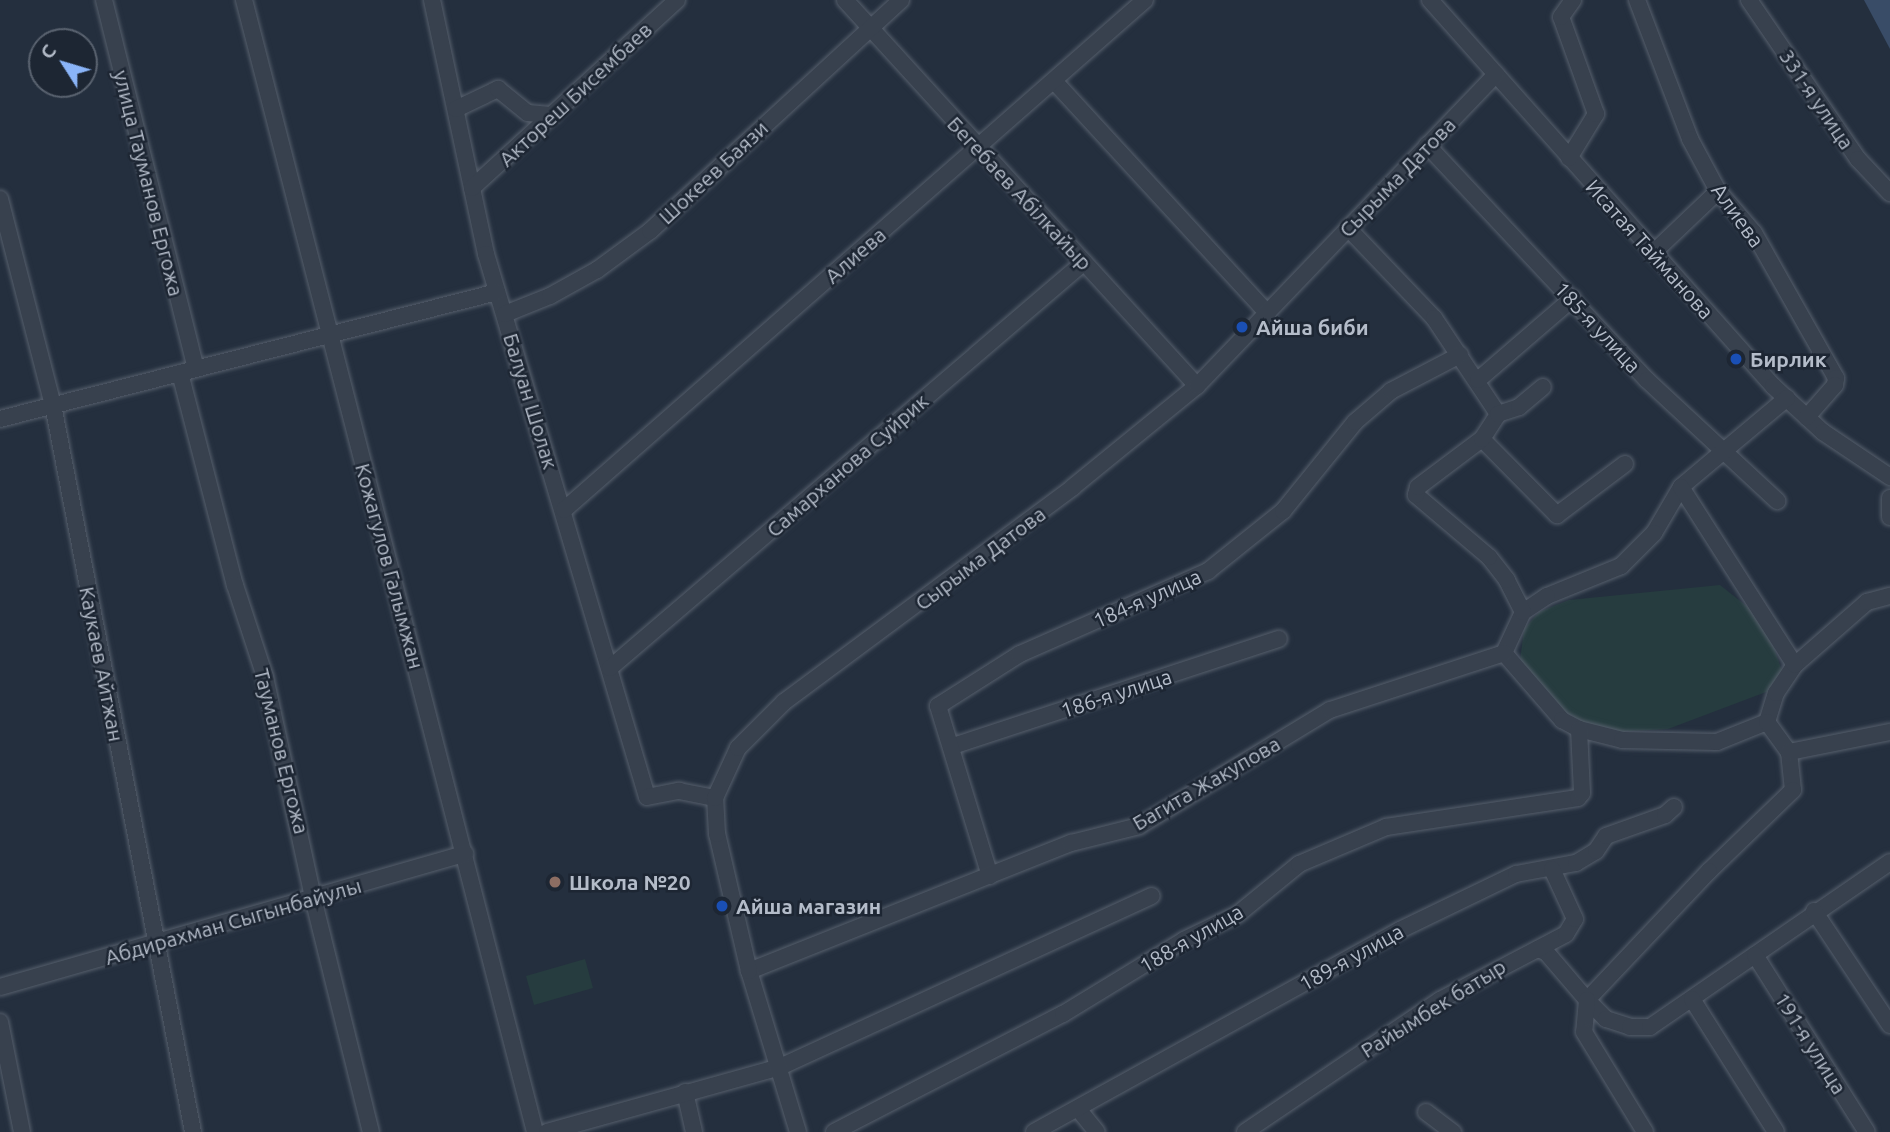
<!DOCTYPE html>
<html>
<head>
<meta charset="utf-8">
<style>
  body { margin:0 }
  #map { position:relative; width:1890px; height:1132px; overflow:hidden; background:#242f3e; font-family:Ubuntu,sans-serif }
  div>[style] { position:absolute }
  .green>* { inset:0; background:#263c3f }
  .water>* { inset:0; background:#394c67 }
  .roads { filter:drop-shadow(0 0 2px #565f6c) drop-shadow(0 0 2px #565f6c) }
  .minor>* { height:16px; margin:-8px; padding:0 8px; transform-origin:8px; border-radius:8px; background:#38414e }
  .dots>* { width:19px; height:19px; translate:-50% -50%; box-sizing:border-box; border:4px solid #1d2633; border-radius:50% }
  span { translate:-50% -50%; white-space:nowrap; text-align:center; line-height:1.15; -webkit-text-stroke:5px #1d2633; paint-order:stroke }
  .street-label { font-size:21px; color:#b4bcc9 }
  .poi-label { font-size:21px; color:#b4bcc9; font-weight:700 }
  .left { translate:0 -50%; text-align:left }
  .north { position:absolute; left:28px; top:28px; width:70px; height:70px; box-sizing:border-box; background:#1d2633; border:2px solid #59626f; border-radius:50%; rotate:307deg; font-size:19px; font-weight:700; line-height:28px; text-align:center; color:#b4bcc9 }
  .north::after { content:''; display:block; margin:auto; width:24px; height:32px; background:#8ab4f8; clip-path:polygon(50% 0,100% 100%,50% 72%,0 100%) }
</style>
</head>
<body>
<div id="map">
  <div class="green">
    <div style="clip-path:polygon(1720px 585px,1754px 612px,1771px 639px,1783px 674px,1774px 689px,1668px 729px,1614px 732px,1583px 725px,1564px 713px,1520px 661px,1524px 629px,1539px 612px,1569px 600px)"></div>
    <div style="clip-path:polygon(585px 959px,593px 988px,534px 1005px,526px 976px)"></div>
  </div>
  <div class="water">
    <div style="clip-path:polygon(1864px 0,1890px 0,1890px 49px)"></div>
  </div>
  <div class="roads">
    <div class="minor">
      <div style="left:104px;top:0;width:377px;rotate:76deg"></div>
      <div style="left:244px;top:0;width:1169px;rotate:75.58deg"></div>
      <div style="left:432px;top:0;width:260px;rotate:78deg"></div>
      <div style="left:486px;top:254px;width:566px;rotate:73.48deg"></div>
      <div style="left:647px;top:797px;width:33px;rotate:-11deg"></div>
      <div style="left:679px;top:791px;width:37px;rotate:11deg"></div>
      <div style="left:845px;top:0;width:522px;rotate:47.64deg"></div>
      <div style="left:1430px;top:0;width:516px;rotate:48.38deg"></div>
      <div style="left:1773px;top:386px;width:68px;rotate:42.6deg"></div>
      <div style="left:1823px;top:432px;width:81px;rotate:33.9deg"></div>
      <div style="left:1637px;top:0;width:149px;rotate:69.1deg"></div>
      <div style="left:1690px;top:139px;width:59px;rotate:61.7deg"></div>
      <div style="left:1718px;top:191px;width:55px;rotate:49.4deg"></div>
      <div style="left:1754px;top:233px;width:167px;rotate:60.5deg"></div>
      <div style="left:1836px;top:378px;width:7px;rotate:98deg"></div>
      <div style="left:1835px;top:385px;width:43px;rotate:131.2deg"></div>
      <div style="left:1749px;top:0;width:193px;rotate:55.6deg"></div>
      <div style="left:1858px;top:159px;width:47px;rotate:46.7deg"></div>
      <div style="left:1054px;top:81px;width:316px;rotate:47.4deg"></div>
      <div style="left:456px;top:109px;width:47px;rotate:-25.5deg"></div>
      <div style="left:498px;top:89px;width:38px;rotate:39deg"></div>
      <div style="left:528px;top:113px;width:25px;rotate:5deg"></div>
      <div style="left:1427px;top:145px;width:322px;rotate:46.9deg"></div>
      <div style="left:1647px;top:380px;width:178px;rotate:42.9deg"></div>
      <div style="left:1569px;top:158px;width:52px;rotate:-58.5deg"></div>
      <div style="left:1596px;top:114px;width:103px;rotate:-109.8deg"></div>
      <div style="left:1561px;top:17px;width:21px;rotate:-55deg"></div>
      <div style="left:472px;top:188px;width:278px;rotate:-42.5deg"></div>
      <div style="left:0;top:199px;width:213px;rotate:75.6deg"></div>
      <div style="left:53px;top:405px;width:740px;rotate:79.1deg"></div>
      <div style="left:1348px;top:228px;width:124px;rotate:46.3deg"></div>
      <div style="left:1434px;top:318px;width:115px;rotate:56.3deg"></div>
      <div style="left:1653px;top:253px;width:90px;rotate:-43.6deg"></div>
      <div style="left:505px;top:314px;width:48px;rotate:-21.8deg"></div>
      <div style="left:550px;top:296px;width:54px;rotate:-29deg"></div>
      <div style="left:597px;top:270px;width:66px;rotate:-36.3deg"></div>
      <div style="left:650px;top:231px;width:341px;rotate:-42.6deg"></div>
      <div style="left:180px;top:373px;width:219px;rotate:75.5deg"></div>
      <div style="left:235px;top:585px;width:97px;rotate:71.9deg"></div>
      <div style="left:265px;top:677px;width:226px;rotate:77.7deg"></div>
      <div style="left:313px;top:898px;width:241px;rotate:76.1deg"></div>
      <div style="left:1478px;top:380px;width:125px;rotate:-40.8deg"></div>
      <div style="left:1787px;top:398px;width:138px;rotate:140deg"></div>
      <div style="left:1681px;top:487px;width:53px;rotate:120.4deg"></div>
      <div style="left:1654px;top:533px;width:47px;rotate:135deg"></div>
      <div style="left:1621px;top:566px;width:80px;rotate:157.9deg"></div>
      <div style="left:1547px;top:596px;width:29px;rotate:146deg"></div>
      <div style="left:1523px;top:612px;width:45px;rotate:114.9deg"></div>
      <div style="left:1504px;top:653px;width:89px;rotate:49.1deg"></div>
      <div style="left:1562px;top:720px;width:19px;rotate:28deg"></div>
      <div style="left:1579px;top:729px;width:44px;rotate:14.3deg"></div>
      <div style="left:1622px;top:740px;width:95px;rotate:1.2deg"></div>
      <div style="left:1717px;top:742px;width:54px;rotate:-21.8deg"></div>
      <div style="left:1767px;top:722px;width:30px;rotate:-73deg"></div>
      <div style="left:1776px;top:693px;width:34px;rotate:-56deg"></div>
      <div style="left:1795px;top:665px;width:96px;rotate:-41.2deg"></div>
      <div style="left:1867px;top:602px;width:24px;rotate:-15deg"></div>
      <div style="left:0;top:419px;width:513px;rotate:-14.33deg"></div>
      <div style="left:1482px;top:439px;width:107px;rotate:45.4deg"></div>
      <div style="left:1557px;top:515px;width:85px;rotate:-36.9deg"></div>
      <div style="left:1681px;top:487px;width:211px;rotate:57.4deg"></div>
      <div style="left:1890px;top:498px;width:19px;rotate:90deg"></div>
      <div style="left:564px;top:510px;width:773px;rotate:-41.28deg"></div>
      <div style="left:1523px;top:612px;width:36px;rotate:-117deg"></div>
      <div style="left:1507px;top:580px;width:29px;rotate:-128deg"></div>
      <div style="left:1489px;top:557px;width:96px;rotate:-139.7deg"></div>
      <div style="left:1416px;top:495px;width:8px;rotate:-76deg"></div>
      <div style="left:1418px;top:487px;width:80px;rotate:-36.9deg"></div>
      <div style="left:1482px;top:439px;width:30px;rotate:-57deg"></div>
      <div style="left:1498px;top:414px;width:22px;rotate:-18deg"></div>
      <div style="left:1519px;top:407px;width:31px;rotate:-40deg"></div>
      <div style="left:610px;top:668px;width:624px;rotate:-40.58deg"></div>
      <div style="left:1767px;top:722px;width:37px;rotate:54deg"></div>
      <div style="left:1789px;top:752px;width:38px;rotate:84deg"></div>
      <div style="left:1793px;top:790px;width:117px;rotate:136deg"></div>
      <div style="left:1709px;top:871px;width:178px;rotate:133.4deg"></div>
      <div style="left:1587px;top:1000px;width:27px;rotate:45deg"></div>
      <div style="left:1606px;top:1019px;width:25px;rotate:18deg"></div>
      <div style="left:1630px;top:1027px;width:20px"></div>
      <div style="left:1650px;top:1027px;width:291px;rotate:-34.5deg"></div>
      <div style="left:953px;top:746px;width:343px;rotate:-18.2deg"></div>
      <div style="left:1789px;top:752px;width:103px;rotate:-11.2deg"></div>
      <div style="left:990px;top:876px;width:178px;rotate:-107deg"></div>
      <div style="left:938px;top:706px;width:97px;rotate:-32.4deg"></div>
      <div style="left:1020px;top:654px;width:206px;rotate:-23.8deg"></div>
      <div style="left:1208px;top:571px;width:96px;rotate:-38.7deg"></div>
      <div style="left:1283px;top:511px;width:114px;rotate:-51deg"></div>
      <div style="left:1355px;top:422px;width:48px;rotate:-40.7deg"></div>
      <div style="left:1391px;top:391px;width:78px;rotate:-27.6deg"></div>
      <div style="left:1814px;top:911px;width:137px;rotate:56.3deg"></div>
      <div style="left:1538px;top:949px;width:9px;rotate:21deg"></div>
      <div style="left:1546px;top:952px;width:63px;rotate:49.5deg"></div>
      <div style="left:1587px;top:1000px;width:32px;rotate:95deg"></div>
      <div style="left:1584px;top:1032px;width:117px;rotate:58.6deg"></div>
      <div style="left:1755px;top:955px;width:209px;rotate:57.7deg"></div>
      <div style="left:749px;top:971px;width:347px;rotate:-21.7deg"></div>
      <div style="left:1071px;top:843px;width:70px;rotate:-14deg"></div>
      <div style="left:1139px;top:826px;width:223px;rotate:-31.3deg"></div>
      <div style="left:1330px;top:710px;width:183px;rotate:-18.1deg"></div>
      <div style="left:0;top:987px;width:484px;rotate:-16deg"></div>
      <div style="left:1692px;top:999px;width:157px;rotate:57.7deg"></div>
      <div style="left:0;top:1022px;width:112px;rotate:78.7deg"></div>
      <div style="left:685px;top:1092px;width:41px;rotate:77.3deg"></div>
      <div style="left:1079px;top:1110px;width:28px;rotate:51deg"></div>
      <div style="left:1426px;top:1112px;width:34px;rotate:37deg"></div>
      <div style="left:547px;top:1132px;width:242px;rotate:-15.6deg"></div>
      <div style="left:780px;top:1067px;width:409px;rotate:-24.7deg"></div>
      <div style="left:798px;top:1132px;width:168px;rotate:-106.9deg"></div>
      <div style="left:749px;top:971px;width:141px;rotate:-103.1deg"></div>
      <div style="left:717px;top:834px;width:36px;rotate:-93deg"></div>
      <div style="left:715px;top:798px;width:55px;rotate:-65.3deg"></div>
      <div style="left:738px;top:748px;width:65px;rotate:-45deg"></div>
      <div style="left:784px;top:702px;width:360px;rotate:-36.6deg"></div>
      <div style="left:1073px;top:487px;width:160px;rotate:-39.2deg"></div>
      <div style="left:1197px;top:386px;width:432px;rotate:-46.2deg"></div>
      <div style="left:834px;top:1132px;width:258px;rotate:-27.3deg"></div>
      <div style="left:1063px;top:1014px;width:142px;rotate:-31.4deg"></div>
      <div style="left:1184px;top:940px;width:60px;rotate:-25.7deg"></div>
      <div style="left:1238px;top:914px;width:79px;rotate:-39.3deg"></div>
      <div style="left:1299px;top:864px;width:95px;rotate:-23deg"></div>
      <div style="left:1386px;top:827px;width:194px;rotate:-8.6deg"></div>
      <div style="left:1578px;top:798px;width:6px;rotate:-51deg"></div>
      <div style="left:1582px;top:793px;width:64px;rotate:-92.7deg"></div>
      <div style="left:1034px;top:1132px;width:418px;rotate:-28.9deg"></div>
      <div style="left:1400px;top:930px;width:129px;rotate:-25.8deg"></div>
      <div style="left:1516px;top:874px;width:61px;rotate:-10.4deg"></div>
      <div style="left:1576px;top:863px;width:23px;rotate:-31deg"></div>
      <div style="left:1596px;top:851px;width:18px;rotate:-56deg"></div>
      <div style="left:1606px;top:836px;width:63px;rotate:-19.6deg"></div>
      <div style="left:1665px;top:815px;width:12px;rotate:-42deg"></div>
      <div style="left:1245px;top:1132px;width:235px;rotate:-34.1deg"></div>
      <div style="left:1440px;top:1000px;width:142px;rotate:-27.6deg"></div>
      <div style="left:1566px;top:934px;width:17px;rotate:-59deg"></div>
      <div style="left:1575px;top:919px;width:55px;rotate:-114.7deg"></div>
    </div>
  </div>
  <div class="dots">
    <div style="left:1242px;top:327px;background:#1a4fb4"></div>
    <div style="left:1736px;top:359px;background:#1a4fb4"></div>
    <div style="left:555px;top:882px;background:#8d6e63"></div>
    <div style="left:722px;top:906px;background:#1a4fb4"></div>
  </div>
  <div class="street-label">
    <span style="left:575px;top:94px;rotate:-43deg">Актореш Бисембаев</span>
    <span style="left:1817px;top:99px;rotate:56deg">331-я улица</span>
    <span style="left:713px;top:172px;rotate:-43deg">Шокеев Баязи</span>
    <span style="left:1397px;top:177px;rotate:-46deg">Сырыма Датова</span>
    <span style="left:149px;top:183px;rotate:76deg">улица Тауманов Ергожа</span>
    <span style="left:1020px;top:193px;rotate:47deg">Бегебаев Абілкайыр</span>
    <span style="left:1738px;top:215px;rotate:54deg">Алиева</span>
    <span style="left:1650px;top:249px;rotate:48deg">Исатая Тайманова</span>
    <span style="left:855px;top:255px;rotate:-41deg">Алиева</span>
    <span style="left:1598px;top:327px;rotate:47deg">185-я улица</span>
    <span style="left:531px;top:401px;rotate:73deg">Балуан Шолак</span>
    <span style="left:847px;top:465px;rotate:-41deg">Самарханова Суйрик</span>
    <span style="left:980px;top:558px;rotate:-37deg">Сырыма Датова</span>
    <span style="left:390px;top:566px;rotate:75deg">Кожагулов Галымжан</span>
    <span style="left:1147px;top:598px;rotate:-24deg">184-я улица</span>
    <span style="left:102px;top:664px;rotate:79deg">Каукаев Айтжан</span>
    <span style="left:1116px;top:693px;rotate:-18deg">186-я улица</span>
    <span style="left:282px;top:751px;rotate:76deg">Тауманов Ергожа</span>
    <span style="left:1206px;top:783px;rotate:-30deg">Багита Жакупова</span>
    <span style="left:233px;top:921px;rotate:-16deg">Абдирахман Сыгынбайулы</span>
    <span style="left:1191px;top:938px;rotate:-30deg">188-я улица</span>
    <span style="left:1351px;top:957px;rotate:-29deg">189-я улица</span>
    <span style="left:1433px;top:1008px;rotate:-32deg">Райымбек батыр</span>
    <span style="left:1811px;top:1043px;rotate:58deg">191-я улица</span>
  </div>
  <div class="poi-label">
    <span class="left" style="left:1256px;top:327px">Айша биби</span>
    <span class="left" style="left:1750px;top:359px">Бирлик</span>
    <span class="left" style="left:569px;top:882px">Школа №20</span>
    <span class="left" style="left:736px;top:906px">Айша магазин</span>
  </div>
  <div class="north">С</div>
</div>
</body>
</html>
